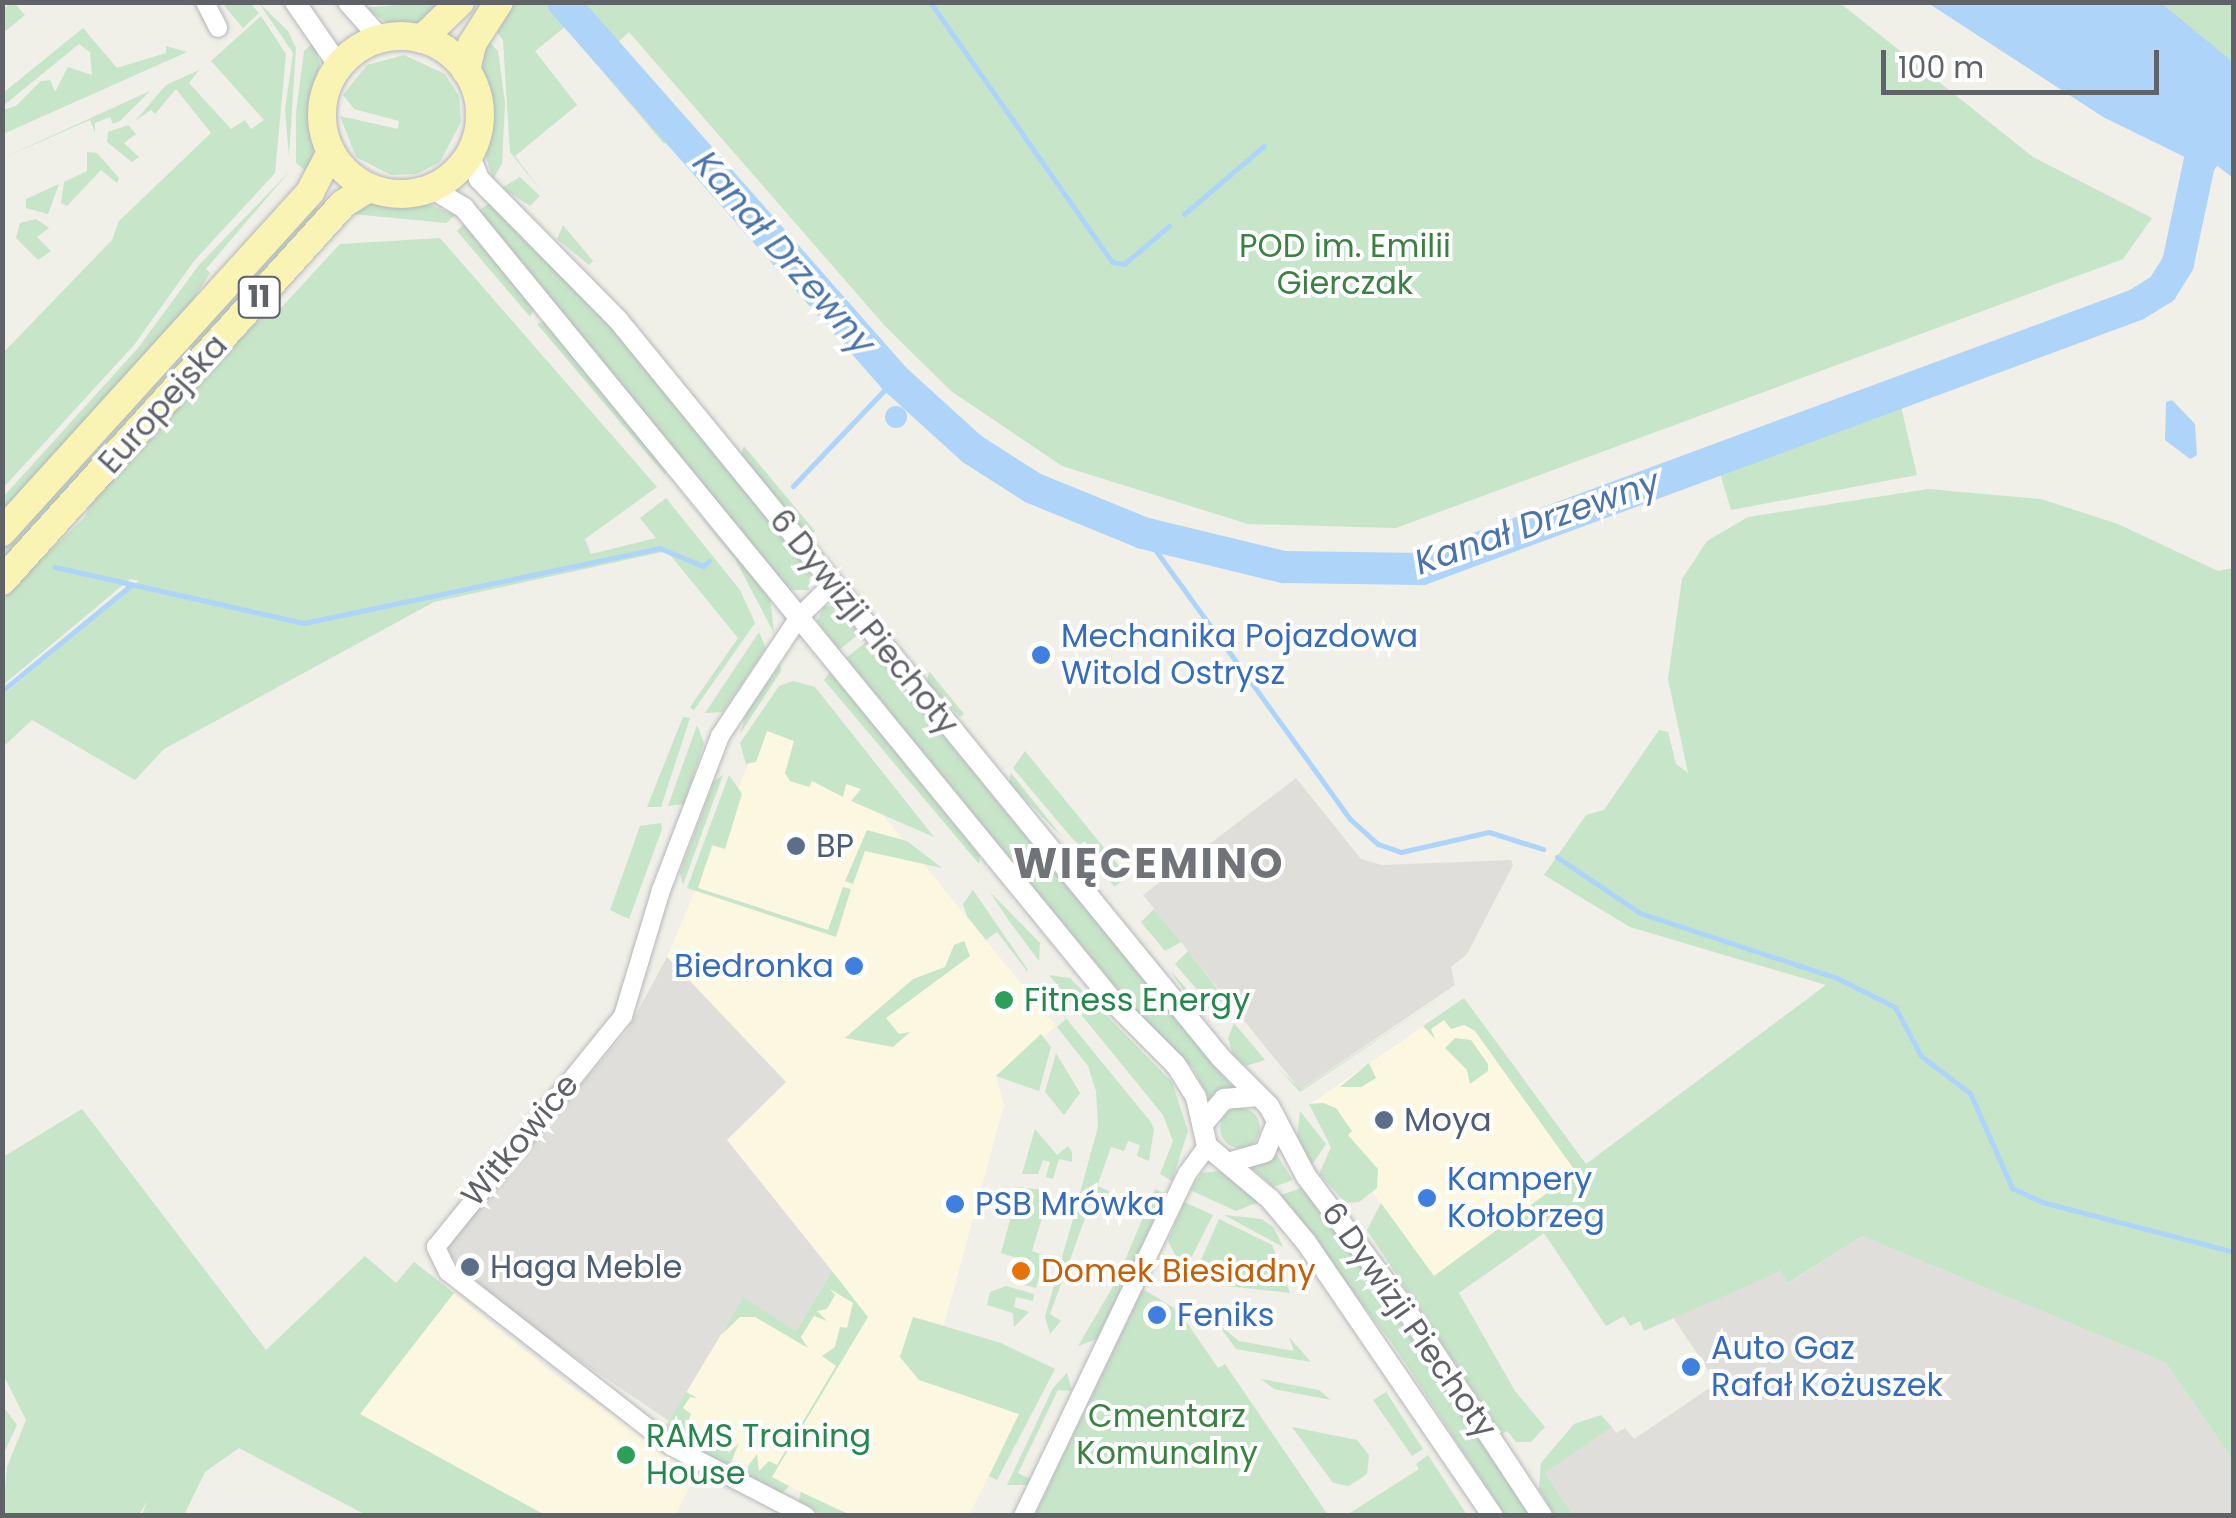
<!DOCTYPE html>
<html>
<head>
<meta charset="utf-8">
<style>
  body { margin:0 }
  #map { position:relative; width:2236px; height:1518px; overflow:hidden; background:#f0efe8; font-family:Poppins,sans-serif }
  div>[style] { position:absolute }
  .commercial>* { inset:0; background:#fcf7e1 }
  .industrial>* { inset:0; background:#dfdeda }
  .green>* { inset:0; background:#c7e5c9 }
  .round { border-radius:50% }
  .water>* { inset:0; background:#afd4f9 }
  .stream>* { height:5px; margin:-2.5px; padding:0 2.5px; transform-origin:2.5px; border-radius:2.5px; background:#afd4f9 }
  .river>* { height:32px; margin:-16px; padding:0 16px; transform-origin:16px; border-radius:16px; background:#afd4f9 }
  .roads { filter:drop-shadow(0 0 2px #b5b7bb) drop-shadow(0 0 2px #b5b7bb) }
  .minor>* { height:18px; margin:-9px; padding:0 9px; transform-origin:9px; border-radius:9px; background:#fff }
  .tertiary>* { height:20px; margin:-10px; padding:0 10px; transform-origin:10px; border-radius:10px; background:#fff }
  .primary>* { height:28px; margin:-14px; padding:0 14px; transform-origin:14px; border-radius:14px; background:#f9f3b4 }
  .primary>.ring { margin:-14px; padding:0; box-sizing:content-box; background:none; border:28px solid #f9f3b4; border-radius:50% }
  .dots>* { width:28px; height:28px; translate:-50% -50%; box-sizing:border-box; border:5px solid #fff; border-radius:50% }
  span { translate:-50% -50%; white-space:nowrap; text-align:center; line-height:1.15; -webkit-text-stroke:8px #fff; paint-order:stroke }
  .shield-label span { padding:2px 8px; background:#fff; border:2px solid; border-radius:8px; -webkit-text-stroke-width:0 }
  .shield-label { font-size:30px; color:#5f6267; font-weight:700 }
  .park-label { font-size:32px; color:#3c8143 }
  .street-label { font-size:32px; color:#5f6267 }
  .shop-label { font-size:32px; color:#366cbe }
  .left { translate:0 -50%; text-align:left }
  .right { translate:-100% -50%; text-align:right }
  .service-label { font-size:32px; color:#4e5e75 }
  .leisure-label { font-size:32px; color:#27864d }
  .food-label { font-size:32px; color:#c56008 }
  .water-label { font-size:35px; color:#4c74ab; font-style:italic }
  .district-label { font-size:42px; color:#707479; font-weight:700; letter-spacing:2.5px }
  .frame { position:absolute; inset:0; border:5px solid #5f6267; pointer-events:none }
  .scale { position:absolute; left:1881px; top:50px; width:278px; height:45px; box-sizing:border-box; border:5px solid #5f6267; border-top:0; padding-left:12px; font-size:30px; line-height:35px; white-space:nowrap; color:#5f6267; -webkit-text-stroke:8px #fff; paint-order:stroke }
</style>
</head>
<body>
<div id="map">
  <div class="commercial">
    <div style="clip-path:polygon(780px 689px,1056px 1026px,996px 1075px,1004px 1105px,944px 1325px,913px 1317px,919px 1380px,1020px 1414px,969px 1515px,850px 1515px,721px 1454px,669px 1421px,743px 1297px,832px 1271px,726px 1139px,785px 1082px,667px 957px)"></div>
    <div style="clip-path:polygon(1464px 998px,1586px 1165px,1433px 1277px,1310px 1104px)"></div>
    <div style="clip-path:polygon(454px 1293px,562px 1380px,697px 1472px,676px 1515px,545px 1515px,359px 1414px)"></div>
  </div>
  <div class="industrial">
    <div style="clip-path:polygon(1296px 778px,1361px 859px,1382px 865px,1511px 860px,1513px 865px,1467px 954px,1451px 967px,1455px 985px,1300px 1090px,1143px 895px)"></div>
    <div style="clip-path:polygon(667px 957px,786px 1082px,727px 1140px,832px 1271px,796px 1331px,743px 1298px,669px 1421px,519px 1320px,445px 1252px,470px 1214px,627px 1031px)"></div>
    <div style="clip-path:polygon(1862px 1236px,2166px 1363px,2233px 1460px,2233px 1515px,1573px 1515px,1545px 1473px,1612px 1427px,1616px 1433px,1625px 1428px,1634px 1439px,1717px 1383px,1672px 1316px,1781px 1271px,1789px 1283px)"></div>
  </div>
  <div class="green">
    <div style="clip-path:polygon(428px 2px,443px 9px,418px 24px,388px 23px,364px 8px)"></div>
    <div style="clip-path:polygon(14px 3px,25px 15px,3px 33px,3px 8px)"></div>
    <div style="clip-path:polygon(222px 3px,250px 3px,259px 13px,243px 28px)"></div>
    <div style="clip-path:polygon(259px 3px,288px 31px,296px 48px,289px 156px,285px 110px,293px 53px)"></div>
    <div style="clip-path:polygon(511px 3px,550px 3px,673px 137px,664px 144px,565px 27px,535px 51px,577px 105px,515px 156px,541px 191px,510px 152px,503px 40px,494px 28px)"></div>
    <div style="clip-path:polygon(572px 3px,1840px 3px,2033px 157px,2152px 218px,2123px 259px,1396px 528px,1248px 524px,1062px 466px,951px 391px,885px 326px,629px 32px,612px 48px)"></div>
    <div style="clip-path:polygon(2158px 3px,2233px 3px,2233px 65px)"></div>
    <div style="clip-path:polygon(261px 16px,286px 54px,275px 173px,194px 261px,134px 345px,3px 488px,3px 353px,112px 240px,119px 221px,211px 133px,176px 89px,155px 114px,151px 110px,135px 121px,166px 85px,199px 70px,189px 83px,231px 129px,245px 120px,251px 129px,264px 120px,211px 61px)"></div>
    <div style="clip-path:polygon(83px 28px,117px 68px,166px 53px,166px 46px,187px 52px,3px 134px,3px 110px,16px 106px,41px 81px,50px 80px,55px 92px,68px 67px,92px 75px,90px 52px,79px 44px,3px 106px,3px 93px)"></div>
    <div style="clip-path:polygon(487px 39px,498px 51px,505px 103px,502px 164px,493px 179px,486px 157px,491px 105px,481px 66px)"></div>
    <div style="clip-path:polygon(314px 42px,320px 64px,309px 106px,314px 154px,309px 174px,296px 163px,296px 112px,304px 51px)"></div>
    <div style="clip-path:polygon(404px 55px,445px 74px,459px 96px,461px 122px,440px 162px,417px 174px,391px 175px,356px 157px,340px 116px,398px 129px,399px 121px,354px 109px,343px 95px,367px 65px)"></div>
    <div style="clip-path:polygon(150px 91px,120px 121px,113px 124px,110px 117px,95px 123px,95px 132px,90px 120px,3px 158px)"></div>
    <div style="clip-path:polygon(128px 125px,136px 134px,124px 143px,139px 157px,132px 162px,107px 142px,108px 132px)"></div>
    <div style="clip-path:polygon(87px 152px,97px 153px,119px 178px,117px 183px,101px 170px,67px 206px,61px 203px,64px 182px,87px 171px)"></div>
    <div style="clip-path:polygon(289px 172px,206px 269px,210px 273px,181px 319px,3px 515px,3px 497px,138px 348px,199px 265px)"></div>
    <div style="clip-path:polygon(520px 177px,540px 196px,530px 206px,502px 188px)"></div>
    <div style="clip-path:polygon(59px 184px,48px 214px,26px 208px,26px 199px)"></div>
    <div style="clip-path:polygon(312px 203px,322px 212px,3px 564px,3px 546px)"></div>
    <div style="clip-path:polygon(489px 203px,611px 326px,810px 572px,809px 590px,790px 590px,479px 211px)"></div>
    <div style="clip-path:polygon(369px 204px,429px 204px,455px 215px,446px 223px,353px 214px)"></div>
    <div style="clip-path:polygon(36px 219px,49px 228px,37px 237px,51px 251px,38px 260px,16px 238px,20px 223px)"></div>
    <div style="clip-path:polygon(464px 224px,534px 309px,530px 317px,457px 231px)"></div>
    <div style="clip-path:polygon(563px 225px,593px 261px,589px 265px,557px 239px)"></div>
    <div style="clip-path:polygon(440px 238px,657px 487px,585px 539px,591px 554px,656px 538px,640px 518px,666px 498px,740px 590px,755px 623px,694px 710px,690px 707px,738px 638px,667px 551px,434px 602px,164px 749px,135px 780px,32px 720px,3px 747px,3px 695px,139px 581px,130px 579px,3px 685px,3px 596px,85px 517px,94px 495px,218px 356px,273px 308px,278px 311px,340px 244px)"></div>
    <div style="clip-path:polygon(544px 321px,664px 466px,666px 476px,537px 324px)"></div>
    <div style="clip-path:polygon(1899px 398px,1917px 475px,1731px 510px,1719px 470px)"></div>
    <div style="clip-path:polygon(744px 446px,815px 531px,815px 532px,804px 532px,741px 454px)"></div>
    <div style="clip-path:polygon(1928px 489px,2041px 499px,2118px 524px,2218px 571px,2233px 568px,2233px 1460px,2166px 1363px,1862px 1236px,1788px 1283px,1781px 1271px,1644px 1331px,1640px 1321px,1630px 1326px,1624px 1316px,1606px 1326px,1544px 1233px,1459px 1293px,1515px 1391px,1545px 1427px,1531px 1442px,1516px 1442px,1507px 1431px,1502px 1434px,1367px 1230px,1381px 1203px,1434px 1276px,1576px 1172px,1475px 1031px,1464px 1025px,1451px 1029px,1444px 1020px,1431px 1029px,1435px 1039px,1423px 1026px,1464px 998px,1586px 1164px,1826px 985px,1630px 927px,1544px 875px,1586px 815px,1604px 810px,1659px 730px,1668px 732px,1676px 764px,1688px 773px,1668px 679px,1682px 579px,1707px 541px,1748px 517px)"></div>
    <div style="clip-path:polygon(679px 492px,770px 597px,774px 633px,735px 559px)"></div>
    <div style="clip-path:polygon(824px 606px,836px 606px,860px 633px,839px 650px,817px 621px)"></div>
    <div style="clip-path:polygon(759px 632px,766px 648px,723px 712px,705px 713px)"></div>
    <div style="clip-path:polygon(866px 642px,1234px 1089px,1210px 1101px,1193px 1068px,1140px 1017px,846px 658px)"></div>
    <div style="clip-path:polygon(780px 665px,781px 671px,740px 734px,747px 711px)"></div>
    <div style="clip-path:polygon(929px 671px,964px 714px,960px 717px,927px 682px)"></div>
    <div style="clip-path:polygon(830px 672px,980px 856px,979px 864px,824px 680px)"></div>
    <div style="clip-path:polygon(793px 681px,815px 687px,934px 837px,851px 801px,861px 789px,846px 784px,843px 797px,812px 781px,809px 787px,790px 781px,785px 773px,794px 741px,767px 731px,756px 762px,746px 764px,740px 743px,779px 686px)"></div>
    <div style="clip-path:polygon(683px 717px,690px 718px,661px 807px,647px 807px)"></div>
    <div style="clip-path:polygon(697px 725px,704px 743px,684px 804px,668px 806px)"></div>
    <div style="clip-path:polygon(1025px 751px,1128px 877px,1114px 887px,1085px 841px,1079px 845px,1070px 836px,1013px 768px)"></div>
    <div style="clip-path:polygon(1011px 773px,1063px 838px,1009px 783px)"></div>
    <div style="clip-path:polygon(723px 775px,683px 885px,680px 873px,714px 781px)"></div>
    <div style="clip-path:polygon(729px 775px,742px 794px,725px 849px,712px 845px,698px 888px,828px 930px,843px 887px,851px 889px,836px 937px,687px 888px)"></div>
    <div style="clip-path:polygon(661px 823px,662px 829px,629px 919px,610px 910px,640px 826px)"></div>
    <div style="clip-path:polygon(867px 830px,907px 841px,942px 868px,865px 851px,853px 884px,845px 881px)"></div>
    <div style="clip-path:polygon(973px 890px,1028px 970px,1027px 971px,997px 932px,986px 940px,967px 916px,963px 904px)"></div>
    <div style="clip-path:polygon(990px 892px,1040px 943px,1039px 961px,1009px 921px)"></div>
    <div style="clip-path:polygon(1154px 909px,1181px 942px,1165px 951px,1141px 922px)"></div>
    <div style="clip-path:polygon(964px 941px,970px 956px,886px 1018px,899px 1034px,910px 1032px,893px 1047px,845px 1038px,913px 979px,945px 967px,954px 945px)"></div>
    <div style="clip-path:polygon(1188px 951px,1227px 1001px,1225px 1003px,1199px 992px,1175px 964px)"></div>
    <div style="clip-path:polygon(1170px 970px,1193px 996px,1220px 1006px,1208px 1012px,1195px 1008px)"></div>
    <div style="clip-path:polygon(1049px 975px,1070px 978px,1172px 1082px,1188px 1131px,1172px 1181px,1160px 1174px,1173px 1141px,1163px 1115px)"></div>
    <div style="clip-path:polygon(1038px 984px,1150px 1121px,1154px 1129px,1149px 1161px,1137px 1156px,1140px 1145px,1128px 1141px,1124px 1151px,1111px 1147px,1097px 1186px,1109px 1191px,1107px 1197px,1080px 1193px,1098px 1127px,1096px 1091px,1088px 1066px,1057px 1027px,1066px 1019px)"></div>
    <div style="clip-path:polygon(1456px 987px,1300px 1092px,1278px 1068px,1301px 1090px)"></div>
    <div style="clip-path:polygon(1234px 1023px,1265px 1060px,1246px 1066px,1233px 1056px,1228px 1038px)"></div>
    <div style="clip-path:polygon(1041px 1034px,1051px 1047px,1039px 1091px,996px 1076px)"></div>
    <div style="clip-path:polygon(1455px 1038px,1471px 1040px,1488px 1064px,1488px 1071px,1470px 1084px,1467px 1070px,1445px 1048px)"></div>
    <div style="clip-path:polygon(1056px 1053px,1080px 1093px,1064px 1115px,1045px 1092px)"></div>
    <div style="clip-path:polygon(1369px 1063px,1376px 1078px,1361px 1087px,1340px 1087px)"></div>
    <div style="clip-path:polygon(1323px 1103px,1336px 1108px,1352px 1131px,1348px 1135px,1378px 1169px,1377px 1188px,1359px 1202px,1346px 1203px,1319px 1174px,1331px 1147px,1309px 1104px)"></div>
    <div class="round" style="left:1220px;top:1108px;width:40px;height:40px"></div>
    <div style="clip-path:polygon(82px 1109px,266px 1350px,365px 1256px,396px 1283px,414px 1262px,454px 1293px,360px 1414px,545px 1515px,366px 1515px,239px 1448px,205px 1472px,184px 1515px,142px 1515px,147px 1501px,139px 1515px,3px 1515px,7px 1467px,26px 1420px,3px 1374px,3px 1157px)"></div>
    <div style="clip-path:polygon(1300px 1111px,1326px 1144px,1312px 1165px,1297px 1137px)"></div>
    <div style="clip-path:polygon(1035px 1129px,1057px 1155px,1068px 1146px,1072px 1152px,1072px 1162px,1059px 1159px,1053px 1179px,1046px 1177px,1050px 1162px,1043px 1160px,1038px 1174px,1022px 1174px)"></div>
    <div style="clip-path:polygon(1274px 1151px,1293px 1180px,1273px 1187px,1251px 1167px)"></div>
    <div style="clip-path:polygon(1219px 1171px,1231px 1178px,1259px 1202px,1236px 1211px,1190px 1190px,1202px 1173px)"></div>
    <div style="clip-path:polygon(1019px 1187px,1050px 1191px,1032px 1251px,1045px 1256px,1036px 1288px,1018px 1283px,1024px 1260px,1001px 1253px)"></div>
    <div style="clip-path:polygon(1301px 1188px,1331px 1219px,1530px 1515px,1505px 1515px,1393px 1345px,1281px 1195px)"></div>
    <div style="clip-path:polygon(1155px 1189px,1166px 1194px,1130px 1271px,1123px 1265px)"></div>
    <div style="clip-path:polygon(1079px 1198px,1091px 1202px,1050px 1314px,1061px 1321px,1050px 1334px,1045px 1317px)"></div>
    <div style="clip-path:polygon(1184px 1202px,1213px 1215px,1184px 1272px,1168px 1241px)"></div>
    <div style="clip-path:polygon(1224px 1215px,1262px 1219px,1274px 1228px,1283px 1247px)"></div>
    <div style="clip-path:polygon(1219px 1219px,1272px 1245px,1290px 1293px,1226px 1286px,1228px 1273px,1207px 1269px,1203px 1281px,1193px 1278px)"></div>
    <div style="clip-path:polygon(832px 1271px,868px 1317px,772px 1477px,789px 1486px,781px 1495px,748px 1477px,748px 1466px,757px 1454px,759px 1471px,769px 1461px,777px 1465px,836px 1366px,822px 1356px,835px 1347px,840px 1327px,847px 1328px,853px 1303px,830px 1289px,835px 1295px,827px 1309px,817px 1311px,827px 1321px,814px 1316px,801px 1337px,808px 1348px,755px 1317px,740px 1317px,721px 1335px,743px 1297px,796px 1331px)"></div>
    <div style="clip-path:polygon(1118px 1278px,1125px 1280px,1097px 1339px,1078px 1346px)"></div>
    <div style="clip-path:polygon(1006px 1286px,1034px 1294px,1033px 1301px,1016px 1297px,1014px 1307px,1029px 1312px,1014px 1327px,1013px 1313px,987px 1305px,990px 1292px)"></div>
    <div style="clip-path:polygon(1143px 1289px,1179px 1311px,1218px 1368px,1225px 1364px,1328px 1515px,1035px 1515px)"></div>
    <div style="clip-path:polygon(913px 1317px,1001px 1343px,1055px 1369px,997px 1480px,989px 1476px,1019px 1414px,919px 1380px,900px 1357px)"></div>
    <div style="clip-path:polygon(1218px 1324px,1239px 1341px,1294px 1351px,1289px 1337px,1311px 1362px,1236px 1349px)"></div>
    <div style="clip-path:polygon(1067px 1373px,1072px 1391px,1058px 1390px,1018px 1473px,1030px 1479px,1027px 1485px,1007px 1485px,1053px 1388px)"></div>
    <div style="clip-path:polygon(1261px 1379px,1319px 1390px,1331px 1400px,1274px 1389px)"></div>
    <div style="clip-path:polygon(686px 1392px,697px 1398px,690px 1397px,683px 1408px,691px 1414px,686px 1427px,729px 1452px,739px 1443px,730px 1465px,722px 1468px,661px 1434px)"></div>
    <div style="clip-path:polygon(1386px 1392px,1423px 1449px,1412px 1456px,1373px 1400px)"></div>
    <div style="clip-path:polygon(2px 1405px,17px 1425px,3px 1455px,2px 1455px)"></div>
    <div style="clip-path:polygon(1601px 1415px,1612px 1427px,1545px 1473px,1573px 1515px,1554px 1515px,1539px 1489px,1541px 1463px,1574px 1424px)"></div>
    <div style="clip-path:polygon(1292px 1427px,1357px 1440px,1369px 1455px,1367px 1474px,1349px 1486px,1333px 1483px)"></div>
    <div style="clip-path:polygon(1428px 1455px,1467px 1515px,1347px 1515px,1419px 1469px,1416px 1464px)"></div>
    <div style="clip-path:polygon(801px 1492px,850px 1515px,824px 1515px,798px 1503px)"></div>
  </div>
  <div class="water">
    <div style="clip-path:polygon(1928px 3px,2161px 3px,2233px 62px,2233px 178px,2210px 160px,2199px 164px,2103px 117px)"></div>
    <div style="clip-path:polygon(2172px 400px,2195px 424px,2197px 455px,2190px 459px,2165px 440px,2166px 402px)"></div>
    <div class="round" style="left:885px;top:406px;width:22px;height:22px"></div>
  </div>
  <div class="stream">
    <div style="left:930px;top:2px;width:317px;rotate:55deg"></div>
    <div style="left:1112px;top:262px;width:12px;rotate:9deg"></div>
    <div style="left:1124px;top:264px;width:59px;rotate:-40.2deg"></div>
    <div style="left:1184px;top:214px;width:105px;rotate:-40.4deg"></div>
    <div style="left:793px;top:486px;width:148px;rotate:-46.4deg"></div>
    <div style="left:1143px;top:533px;width:353px;rotate:54.1deg"></div>
    <div style="left:1350px;top:819px;width:38px;rotate:42deg"></div>
    <div style="left:1378px;top:844px;width:24px;rotate:19deg"></div>
    <div style="left:1401px;top:852px;width:90px;rotate:-12.8deg"></div>
    <div style="left:1489px;top:832px;width:57px;rotate:17.5deg"></div>
    <div style="left:55px;top:567px;width:255px;rotate:12.7deg"></div>
    <div style="left:304px;top:623px;width:363px;rotate:-11.9deg"></div>
    <div style="left:659px;top:548px;width:48px;rotate:22.2deg"></div>
    <div style="left:703px;top:566px;width:8px;rotate:-40deg"></div>
    <div style="left:2px;top:691px;width:167px;rotate:-39.4deg"></div>
    <div style="left:1557px;top:857px;width:100px;rotate:34deg"></div>
    <div style="left:1640px;top:913px;width:207px;rotate:18.3deg"></div>
    <div style="left:1837px;top:978px;width:65px;rotate:26.6deg"></div>
    <div style="left:1895px;top:1007px;width:55px;rotate:62deg"></div>
    <div style="left:1921px;top:1056px;width:61px;rotate:37.1deg"></div>
    <div style="left:1970px;top:1093px;width:104px;rotate:66.1deg"></div>
    <div style="left:2012px;top:1188px;width:33px;rotate:25deg"></div>
    <div style="left:2042px;top:1202px;width:198px;rotate:14.6deg"></div>
  </div>
  <div class="river">
    <div style="left:563px;top:2px;width:502px;rotate:48.63deg"></div>
    <div style="left:895px;top:379px;width:104px;rotate:42.3deg"></div>
    <div style="left:972px;top:449px;width:72px;rotate:32.6deg"></div>
    <div style="left:1033px;top:488px;width:119px;rotate:22.2deg"></div>
    <div style="left:1143px;top:533px;width:145px;rotate:13.6deg"></div>
    <div style="left:1284px;top:567px;width:138px;rotate:0.8deg"></div>
    <div style="left:1422px;top:569px;width:761px;rotate:-20.29deg"></div>
    <div style="left:2136px;top:305px;width:31px;rotate:-32deg"></div>
    <div style="left:2162px;top:289px;width:31px;rotate:-58deg"></div>
    <div style="left:2178px;top:263px;width:101px;rotate:-78deg"></div>
    <div style="left:2199px;top:164px;width:44px;rotate:-57deg"></div>
  </div>
  <div class="roads">
    <div class="minor">
      <div style="left:205px;top:2px;width:29px;rotate:63deg"></div>
      <div style="left:806px;top:1516px;width:152px;rotate:-152.6deg"></div>
      <div style="left:671px;top:1446px;width:283px;rotate:-142deg"></div>
      <div style="left:448px;top:1272px;width:28px;rotate:-116deg"></div>
      <div style="left:436px;top:1247px;width:297px;rotate:-51deg"></div>
      <div style="left:623px;top:1016px;width:132px;rotate:-73.2deg"></div>
      <div style="left:661px;top:890px;width:165px;rotate:-69deg"></div>
      <div style="left:720px;top:736px;width:143px;rotate:-56.4deg"></div>
      <div style="left:799px;top:617px;width:47px;rotate:-44.1deg"></div>
      <div style="left:1023px;top:1516px;width:379px;rotate:-64.4deg"></div>
      <div style="left:1187px;top:1174px;width:34px;rotate:-54deg"></div>
    </div>
    <div class="tertiary">
      <div style="left:295px;top:2px;width:78px;rotate:55.5deg"></div>
      <div style="left:348px;top:2px;width:50px;rotate:48.3deg"></div>
      <div style="left:469px;top:154px;width:27px;rotate:68deg"></div>
      <div style="left:479px;top:179px;width:198px;rotate:45.4deg"></div>
      <div style="left:618px;top:320px;width:953px;rotate:50.75deg"></div>
      <div style="left:1221px;top:1058px;width:68px;rotate:45deg"></div>
      <div style="left:1269px;top:1106px;width:79px;rotate:62.1deg"></div>
      <div style="left:1306px;top:1176px;width:169px;rotate:53.2deg"></div>
      <div style="left:1407px;top:1311px;width:245px;rotate:56.6deg"></div>
      <div style="left:431px;top:188px;width:39px;rotate:31deg"></div>
      <div style="left:464px;top:208px;width:1030px;rotate:50.71deg"></div>
      <div style="left:1116px;top:1005px;width:85px;rotate:45deg"></div>
      <div style="left:1176px;top:1065px;width:38px;rotate:58deg"></div>
      <div style="left:1196px;top:1097px;width:50px;rotate:77.3deg"></div>
      <div style="left:1207px;top:1146px;width:82px;rotate:40.1deg"></div>
      <div style="left:1270px;top:1199px;width:56px;rotate:50.1deg"></div>
      <div style="left:1306px;top:1242px;width:332px;rotate:55.7deg"></div>
      <div style="left:1203px;top:1124px;width:33px;rotate:-50deg"></div>
      <div style="left:1224px;top:1099px;width:32px;rotate:-5deg"></div>
      <div style="left:1231px;top:1162px;width:35px;rotate:-16deg"></div>
      <div style="left:1265px;top:1152px;width:29px;rotate:-68deg"></div>
    </div>
    <div class="primary">
      <div class="ring" style="left:322px;top:36px;width:130px;height:130px"></div>
      <div style="left:422px;top:39px;width:53px;rotate:-44.2deg"></div>
      <div style="left:466px;top:71px;width:28px;rotate:-77deg"></div>
      <div style="left:472px;top:44px;width:50px;rotate:-57.3deg"></div>
      <div style="left:2px;top:532px;width:459px;rotate:-47.8deg"></div>
      <div style="left:310px;top:192px;width:45px;rotate:-62.3deg"></div>
      <div style="left:2px;top:581px;width:508px;rotate:-47.87deg"></div>
      <div style="left:343px;top:204px;width:31px;rotate:-32deg"></div>
    </div>
  </div>
  <div class="dots">
    <div style="left:1041px;top:655px;background:#3f7fe0"></div>
    <div style="left:796px;top:846px;background:#5c6f8a"></div>
    <div style="left:854px;top:966px;background:#3f7fe0"></div>
    <div style="left:1004px;top:1000px;background:#2e9e5b"></div>
    <div style="left:1384px;top:1120px;background:#5c6f8a"></div>
    <div style="left:1427px;top:1198px;background:#3f7fe0"></div>
    <div style="left:955px;top:1204px;background:#3f7fe0"></div>
    <div style="left:470px;top:1267px;background:#5c6f8a"></div>
    <div style="left:1021px;top:1271px;background:#e8710a"></div>
    <div style="left:1157px;top:1315px;background:#3f7fe0"></div>
    <div style="left:1691px;top:1367px;background:#3f7fe0"></div>
    <div style="left:626px;top:1455px;background:#2e9e5b"></div>
  </div>
  <div class="shield-label">
    <span style="left:259px;top:297px">11</span>
  </div>
  <div class="park-label">
    <span style="left:1345px;top:265px">POD im. Emilii<br>Gierczak</span>
    <span style="left:1167px;top:1435px">Cmentarz<br>Komunalny</span>
  </div>
  <div class="street-label">
    <span style="left:163px;top:404px;rotate:-48deg">Europejska</span>
    <span style="left:864px;top:622px;rotate:51deg">6 Dywizji Piechoty</span>
    <span style="left:520px;top:1140px;rotate:-50deg">Witkowice</span>
    <span style="left:1409px;top:1320px;rotate:55deg">6 Dywizji Piechoty</span>
  </div>
  <div class="shop-label">
    <span class="left" style="left:1061px;top:655px">Mechanika Pojazdowa<br>Witold Ostrysz</span>
    <span class="right" style="left:834px;top:966px">Biedronka</span>
    <span class="left" style="left:1447px;top:1198px">Kampery<br>Kołobrzeg</span>
    <span class="left" style="left:975px;top:1204px">PSB Mrówka</span>
    <span class="left" style="left:1177px;top:1315px">Feniks</span>
    <span class="left" style="left:1711px;top:1367px">Auto Gaz<br>Rafał Kożuszek</span>
  </div>
  <div class="service-label">
    <span class="left" style="left:816px;top:846px">BP</span>
    <span class="left" style="left:1404px;top:1120px">Moya</span>
    <span class="left" style="left:490px;top:1267px">Haga Meble</span>
  </div>
  <div class="leisure-label">
    <span class="left" style="left:1024px;top:1000px">Fitness Energy</span>
    <span class="left" style="left:646px;top:1455px">RAMS Training<br>House</span>
  </div>
  <div class="food-label">
    <span class="left" style="left:1041px;top:1271px">Domek Biesiadny</span>
  </div>
  <div class="water-label">
    <span style="left:784px;top:253px;rotate:49deg">Kanał Drzewny</span>
    <span style="left:1537px;top:522px;rotate:-19deg">Kanał Drzewny</span>
  </div>
  <div class="district-label">
    <span style="left:1149px;top:864px">WIĘCEMINO</span>
  </div>
  <div class="frame"></div>
  <div class="scale">100 m</div>
</div>
</body>
</html>
